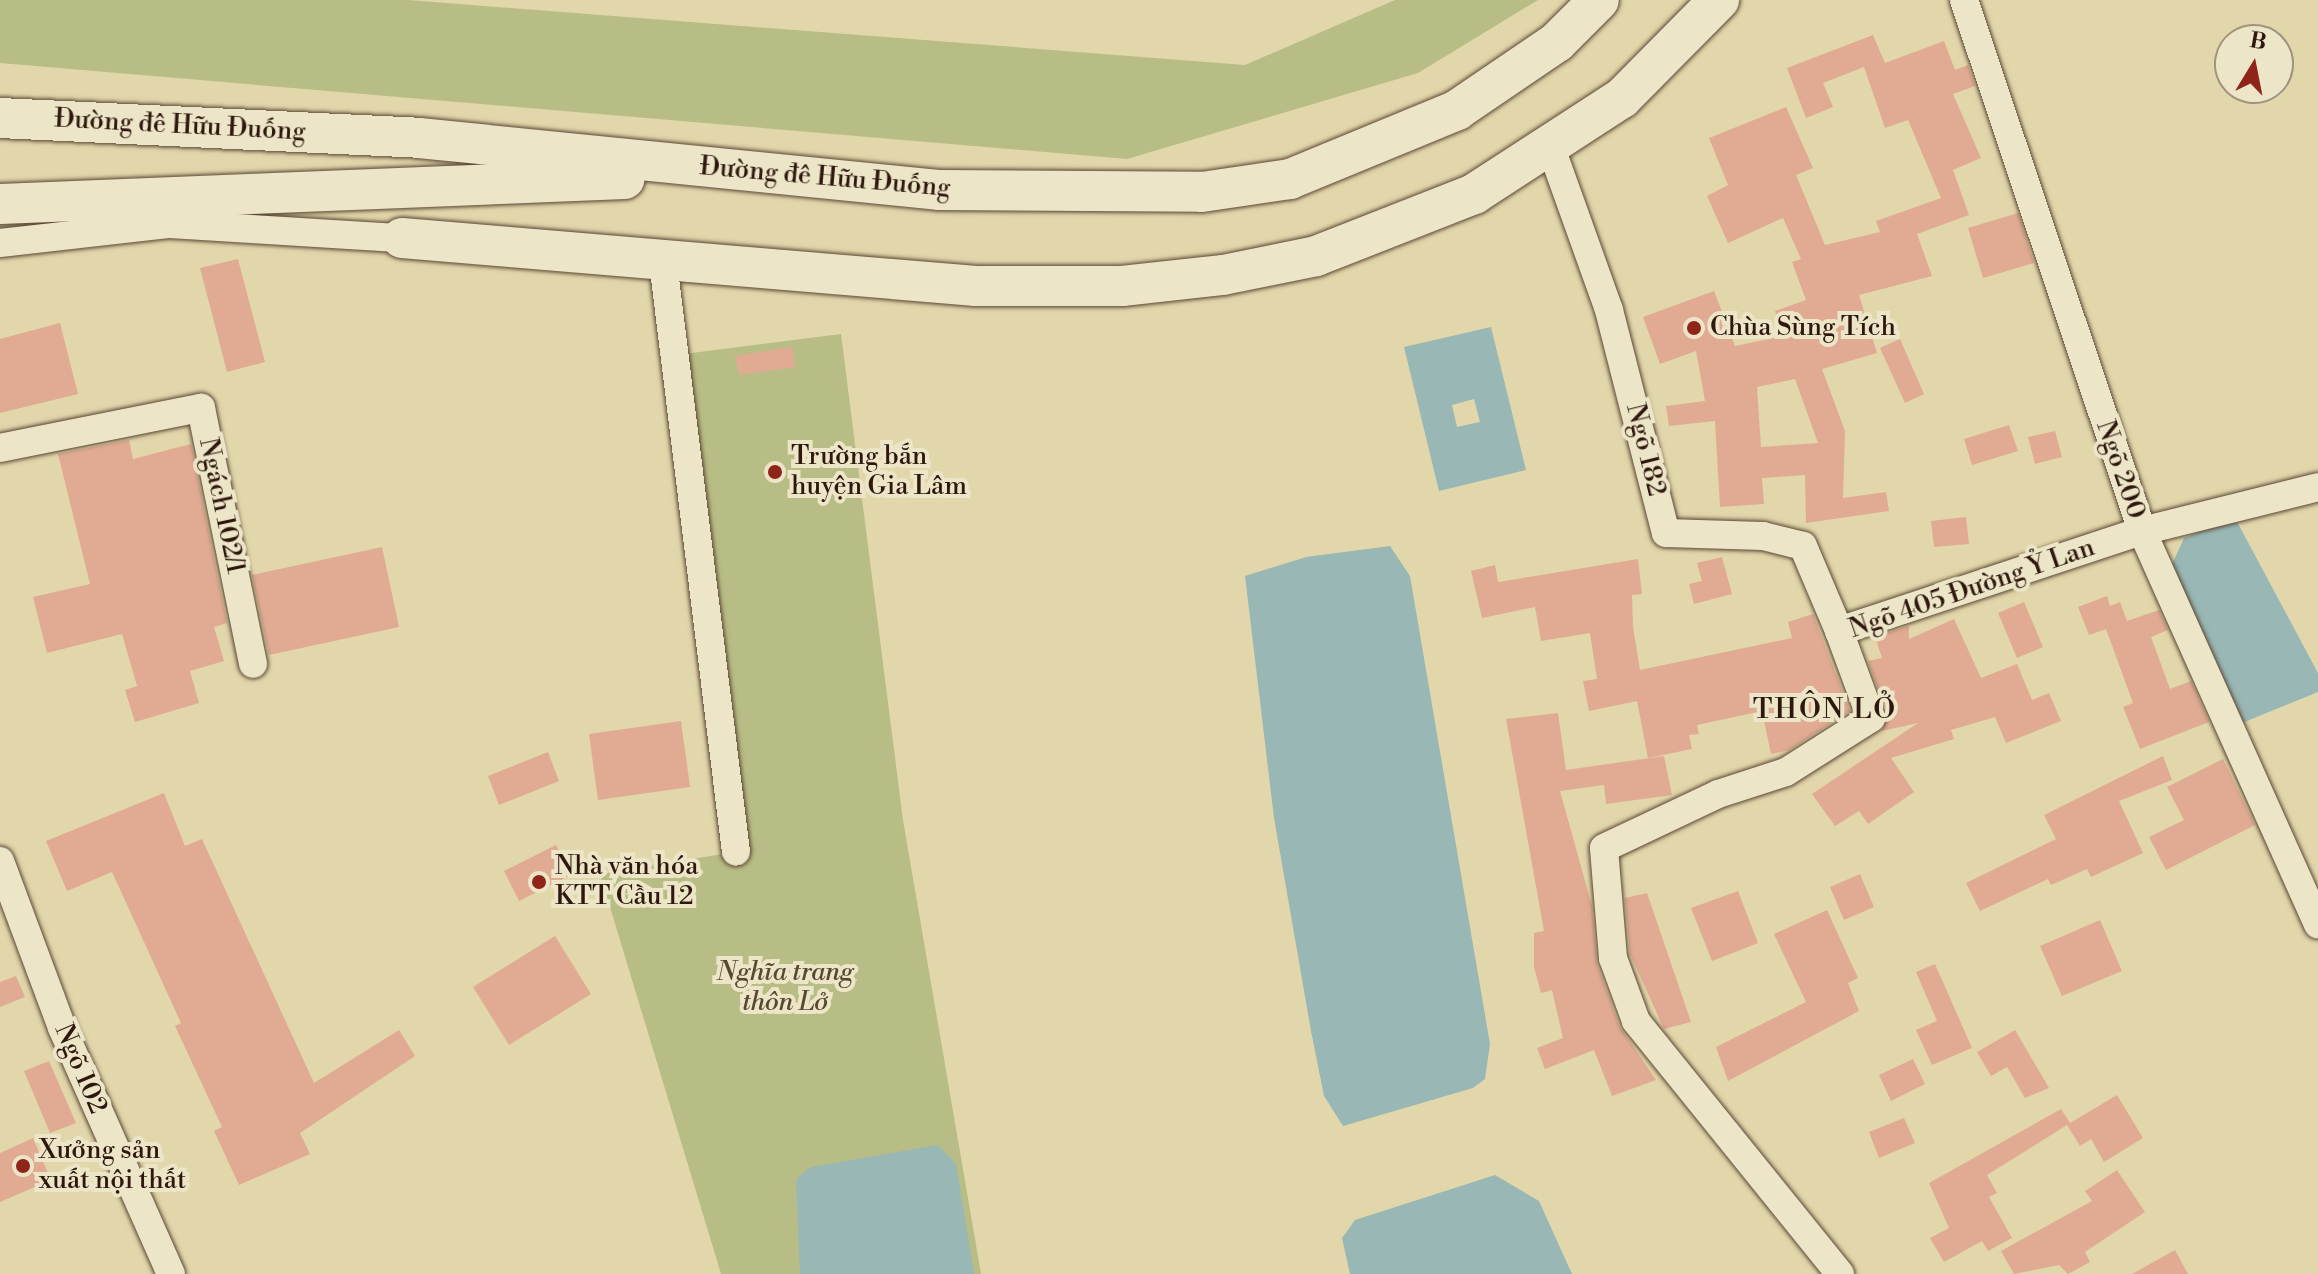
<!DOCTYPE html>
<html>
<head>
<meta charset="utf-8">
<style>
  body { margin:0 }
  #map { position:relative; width:2318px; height:1274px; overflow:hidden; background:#e2d7ab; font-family:"Libre Bodoni",serif }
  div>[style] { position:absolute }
  .green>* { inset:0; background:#b8bd85 }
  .water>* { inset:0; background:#99b7b4 }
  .building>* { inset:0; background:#e1aa93 }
  .roads { filter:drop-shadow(0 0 2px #5b4734) drop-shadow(0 0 2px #5b4734) }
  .street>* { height:28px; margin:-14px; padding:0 14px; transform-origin:14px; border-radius:14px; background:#ece5c8 }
  .secondary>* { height:40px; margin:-20px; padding:0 20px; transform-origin:20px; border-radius:20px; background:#ece5c8 }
  .dots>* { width:22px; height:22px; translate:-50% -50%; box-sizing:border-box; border:4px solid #ece5c8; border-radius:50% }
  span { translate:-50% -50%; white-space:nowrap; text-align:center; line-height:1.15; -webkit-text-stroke:8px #ece5c8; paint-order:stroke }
  .street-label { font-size:26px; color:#2e170d }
  .poi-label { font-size:26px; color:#2e170d }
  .left { translate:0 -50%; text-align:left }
  .park-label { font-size:26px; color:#574931; font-style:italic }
  .neighbourhood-label { font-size:28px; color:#2e170d; letter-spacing:2px }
  .north { position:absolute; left:2214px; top:24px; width:80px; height:80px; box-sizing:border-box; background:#ece5c8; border:2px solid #a0937d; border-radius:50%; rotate:10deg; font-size:22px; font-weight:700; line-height:32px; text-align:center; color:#2e170d }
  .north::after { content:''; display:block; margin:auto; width:28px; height:36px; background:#8f2418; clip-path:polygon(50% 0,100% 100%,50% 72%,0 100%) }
</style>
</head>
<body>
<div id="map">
  <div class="green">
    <div style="clip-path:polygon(0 0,408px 0,1245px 65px,1395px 0,1538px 0,1418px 73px,1127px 159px,0 63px)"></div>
    <div style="clip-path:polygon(841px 334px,903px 820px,981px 1274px,721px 1274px,600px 874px,729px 853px,676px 355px)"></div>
  </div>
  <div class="water">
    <div style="clip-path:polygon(evenodd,1491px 327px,1526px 470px,1439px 491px,1404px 347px,1491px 327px,1474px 399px,1480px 422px,1457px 427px,1452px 405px,1474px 399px)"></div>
    <div style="clip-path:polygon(2235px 518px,2318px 673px,2318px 692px,2237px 725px,2169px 571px,2184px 538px)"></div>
    <div style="clip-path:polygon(1390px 546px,1410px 576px,1490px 1044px,1485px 1079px,1473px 1088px,1343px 1126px,1324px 1096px,1311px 1031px,1274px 818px,1245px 576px,1306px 557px)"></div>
    <div style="clip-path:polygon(938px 1145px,956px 1164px,974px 1274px,800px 1274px,796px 1179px,811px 1167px)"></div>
    <div style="clip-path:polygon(1495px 1175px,1539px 1201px,1572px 1274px,1350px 1274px,1342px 1238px,1355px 1220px)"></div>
  </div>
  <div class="building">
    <div style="clip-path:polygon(evenodd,1873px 35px,1885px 63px,1944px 41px,1955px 70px,1968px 65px,1975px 86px,1953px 94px,1981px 158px,1953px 170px,1969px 215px,1917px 234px,1932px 276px,1859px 295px,1877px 353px,1822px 369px,1845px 431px,1843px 498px,1886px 492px,1889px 511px,1806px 523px,1805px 475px,1762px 478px,1764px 504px,1720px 507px,1715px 421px,1669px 426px,1666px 406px,1705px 401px,1696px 351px,1660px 364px,1643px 317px,1714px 291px,1735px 346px,1784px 336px,1775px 311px,1806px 300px,1792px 262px,1801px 259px,1783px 218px,1728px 243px,1707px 196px,1728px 185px,1709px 138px,1786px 107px,1813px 168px,1796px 175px,1825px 245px,1880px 232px,1876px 221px,1941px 198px,1908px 120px,1885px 128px,1864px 67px,1823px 83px,1833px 107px,1806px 118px,1787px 68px,1873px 35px,1795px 379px,1818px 443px,1761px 447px,1757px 387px,1795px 379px)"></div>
    <div style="clip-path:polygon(2018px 213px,2034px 263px,1983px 278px,1968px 228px)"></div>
    <div style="clip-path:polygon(238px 259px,265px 362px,227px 372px,200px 268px)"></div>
    <div style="clip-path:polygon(60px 323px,78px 394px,0 413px,0 339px)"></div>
    <div style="clip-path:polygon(1900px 339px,1924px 394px,1905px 403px,1880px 348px)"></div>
    <div style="clip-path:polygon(792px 347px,795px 367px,739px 375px,735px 356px)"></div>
    <div style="clip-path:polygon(2009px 425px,2018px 451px,1972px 465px,1964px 439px)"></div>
    <div style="clip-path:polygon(2055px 431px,2062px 457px,2035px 464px,2028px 437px)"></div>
    <div style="clip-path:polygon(129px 440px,133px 459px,191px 444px,227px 623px,214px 627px,224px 661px,190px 671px,199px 703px,135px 722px,125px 690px,137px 686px,122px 634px,47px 653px,33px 597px,90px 584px,58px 454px)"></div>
    <div style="clip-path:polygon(1966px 517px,1969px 544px,1934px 547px,1931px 521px)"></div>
    <div style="clip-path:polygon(382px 547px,399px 627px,269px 655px,252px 575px)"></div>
    <div style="clip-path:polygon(1722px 557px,1732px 594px,1694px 604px,1689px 584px,1702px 581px,1697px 563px)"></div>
    <div style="clip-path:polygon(1638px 559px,1642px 594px,1632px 595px,1633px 627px,1640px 670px,1792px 638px,1788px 622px,1813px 614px,1850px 711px,1789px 750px,1771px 754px,1762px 711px,1697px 725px,1699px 734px,1689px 735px,1692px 749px,1648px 758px,1637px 701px,1589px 711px,1583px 681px,1597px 679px,1590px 633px,1541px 641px,1535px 607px,1482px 618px,1471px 571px,1495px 565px,1498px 582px)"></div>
    <div style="clip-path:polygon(2107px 596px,2110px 606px,2120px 602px,2127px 621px,2159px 610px,2168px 630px,2151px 637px,2170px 689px,2191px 681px,2209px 722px,2140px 749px,2123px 707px,2133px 703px,2106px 629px,2089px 635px,2078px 607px)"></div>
    <div style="clip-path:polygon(2024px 602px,2043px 647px,2017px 658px,1998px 613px)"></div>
    <div style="clip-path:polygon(1954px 619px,1981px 678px,2017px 664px,2032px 700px,2049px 693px,2061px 721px,2006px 743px,1995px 717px,1951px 730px,1954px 739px,1891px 758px,1914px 792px,1868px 824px,1859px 811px,1835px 826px,1812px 794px,1918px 723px,1882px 731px,1887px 713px,1868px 661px,1882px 658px,1875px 637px,1909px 626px,1909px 639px)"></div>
    <div style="clip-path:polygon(1558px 713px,1566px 770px,1664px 756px,1672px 795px,1606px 804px,1604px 785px,1560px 791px,1592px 906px,1597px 964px,1620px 1027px,1656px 1080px,1612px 1096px,1594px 1050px,1545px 1069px,1537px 1048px,1563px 1038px,1552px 990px,1541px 993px,1534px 967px,1534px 933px,1544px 931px,1506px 719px)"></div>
    <div style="clip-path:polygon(681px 721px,690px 787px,598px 800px,589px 734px)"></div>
    <div style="clip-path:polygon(548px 752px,559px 781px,499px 805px,488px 776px)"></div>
    <div style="clip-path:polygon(2163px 756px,2172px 780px,2119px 801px,2143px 853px,2091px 877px,2087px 869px,2051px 885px,2048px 879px,1980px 911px,1966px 883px,2056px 839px,2044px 815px)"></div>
    <div style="clip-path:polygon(2223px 759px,2255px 825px,2166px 870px,2149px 837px,2184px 820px,2167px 787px)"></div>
    <div style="clip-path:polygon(164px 793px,185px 846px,202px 839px,314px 1083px,399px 1030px,415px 1056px,300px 1133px,310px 1154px,239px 1185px,214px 1131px,222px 1127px,175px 1026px,181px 1023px,112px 872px,67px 891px,46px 841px)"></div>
    <div style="clip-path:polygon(556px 845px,571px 875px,519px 901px,504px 871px)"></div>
    <div style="clip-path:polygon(1860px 874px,1874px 907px,1844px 920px,1830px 887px)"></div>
    <div style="clip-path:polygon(1738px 891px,1758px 943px,1712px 961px,1691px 908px)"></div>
    <div style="clip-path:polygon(1647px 893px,1691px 1022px,1664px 1029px,1630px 954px,1625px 898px)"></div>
    <div style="clip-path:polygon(1827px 910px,1858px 978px,1848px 983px,1859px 1011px,1728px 1081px,1716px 1047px,1806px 1002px,1774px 934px)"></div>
    <div style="clip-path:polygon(2100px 920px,2122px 971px,2062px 996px,2040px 946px)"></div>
    <div style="clip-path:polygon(555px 936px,591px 994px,509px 1045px,473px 987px)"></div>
    <div style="clip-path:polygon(1935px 964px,1972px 1048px,1932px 1065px,1916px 1030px,1937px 1021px,1916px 972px)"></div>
    <div style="clip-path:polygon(16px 976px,25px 997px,0 1007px,0 982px)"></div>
    <div style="clip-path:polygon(2015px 1030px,2049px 1088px,2025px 1098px,2007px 1067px,1991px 1076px,1977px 1052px)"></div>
    <div style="clip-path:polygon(1913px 1059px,1925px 1084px,1891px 1101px,1879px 1075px)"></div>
    <div style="clip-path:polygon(49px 1061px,76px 1123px,50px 1133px,24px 1071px)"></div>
    <div style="clip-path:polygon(2117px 1095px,2143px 1138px,2104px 1162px,2091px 1139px,2080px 1146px,2067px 1125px,1987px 1175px,1997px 1193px,1989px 1197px,2012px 1238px,1988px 1251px,1982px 1241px,1944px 1262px,1930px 1238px,1949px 1228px,1929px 1183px,2061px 1109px,2070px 1123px)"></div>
    <div style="clip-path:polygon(1904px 1118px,1915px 1143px,1879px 1158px,1869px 1132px)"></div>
    <div style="clip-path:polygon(33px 1138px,51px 1180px,0 1202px,0 1153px)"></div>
    <div style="clip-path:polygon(2117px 1170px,2145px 1212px,2085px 1252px,2090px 1262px,2068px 1274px,2059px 1265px,2014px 1274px,2001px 1251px,2092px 1201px,2085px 1191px)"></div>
    <div style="clip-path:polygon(2175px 1250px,2188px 1274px,2132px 1274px)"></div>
  </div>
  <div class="roads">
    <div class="street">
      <div style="left:1964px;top:0;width:560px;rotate:71.47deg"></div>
      <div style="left:2142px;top:531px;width:431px;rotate:65.9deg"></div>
      <div style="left:1551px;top:148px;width:172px;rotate:70.3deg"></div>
      <div style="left:1609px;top:310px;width:230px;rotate:75.7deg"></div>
      <div style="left:1666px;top:533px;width:97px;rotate:1.8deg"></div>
      <div style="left:1763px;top:536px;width:41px;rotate:14deg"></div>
      <div style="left:1803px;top:546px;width:92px;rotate:67deg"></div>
      <div style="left:0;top:243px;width:171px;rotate:-6.4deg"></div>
      <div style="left:170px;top:224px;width:232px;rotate:3.5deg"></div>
      <div style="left:663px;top:262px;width:594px;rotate:82.95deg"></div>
      <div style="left:0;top:448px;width:205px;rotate:-11.3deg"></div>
      <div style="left:201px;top:408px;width:261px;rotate:78.5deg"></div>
      <div style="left:0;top:861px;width:178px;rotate:69.6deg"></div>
      <div style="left:62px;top:1028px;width:269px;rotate:66.1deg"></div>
      <div style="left:1840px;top:1274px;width:325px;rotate:-128.9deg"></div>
      <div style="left:1636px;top:1021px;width:67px;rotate:-110.1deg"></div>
      <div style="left:1613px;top:958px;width:110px;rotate:-94.7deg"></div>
      <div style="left:1604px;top:848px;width:126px;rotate:-25.3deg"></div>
      <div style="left:1718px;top:794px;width:71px;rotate:-17.9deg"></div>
      <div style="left:1786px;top:772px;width:101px;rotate:-32.4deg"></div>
      <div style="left:1871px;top:718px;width:93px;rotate:-110.2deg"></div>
      <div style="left:1839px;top:631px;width:319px;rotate:-18.3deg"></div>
      <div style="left:2142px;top:531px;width:181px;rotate:-14deg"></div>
    </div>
    <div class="secondary">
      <div style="left:0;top:118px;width:419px;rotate:2.7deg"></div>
      <div style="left:419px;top:138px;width:524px;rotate:5.7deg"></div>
      <div style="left:940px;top:190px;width:262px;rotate:0.4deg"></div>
      <div style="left:1202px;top:192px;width:89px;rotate:-8.4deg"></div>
      <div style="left:1290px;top:179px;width:181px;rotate:-22.4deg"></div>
      <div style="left:1457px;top:110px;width:121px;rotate:-34.2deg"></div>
      <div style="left:1557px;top:42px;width:59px;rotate:-45deg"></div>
      <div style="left:0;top:204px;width:625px;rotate:-2.29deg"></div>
      <div style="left:402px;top:238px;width:576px;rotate:4.78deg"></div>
      <div style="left:976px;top:286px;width:146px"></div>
      <div style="left:1122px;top:286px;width:102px;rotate:-6.2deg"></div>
      <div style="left:1223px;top:275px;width:95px;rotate:-11.5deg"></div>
      <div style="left:1316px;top:256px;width:170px;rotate:-21.4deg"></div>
      <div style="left:1474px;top:194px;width:176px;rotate:-33deg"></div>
      <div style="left:1622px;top:98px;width:138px;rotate:-45.3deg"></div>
    </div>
  </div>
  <div class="dots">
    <div style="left:1694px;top:328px;background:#8f2418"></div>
    <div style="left:775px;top:472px;background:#8f2418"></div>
    <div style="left:539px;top:882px;background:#8f2418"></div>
    <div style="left:23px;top:1166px;background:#8f2418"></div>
  </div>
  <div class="street-label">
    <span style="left:180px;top:126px;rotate:3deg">Đường đê Hữu Đuống</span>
    <span style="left:825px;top:178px;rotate:5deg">Đường đê Hữu Đuống</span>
    <span style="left:1645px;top:450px;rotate:76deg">Ngõ 182</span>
    <span style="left:2120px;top:470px;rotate:71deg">Ngõ 200</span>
    <span style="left:221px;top:506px;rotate:78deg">Ngách 102/1</span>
    <span style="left:1972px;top:589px;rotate:-19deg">Ngõ 405 Đường Ỷ Lan</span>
    <span style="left:80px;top:1069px;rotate:67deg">Ngõ 102</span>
  </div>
  <div class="poi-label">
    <span class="left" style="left:1710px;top:328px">Chùa Sùng Tích</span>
    <span class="left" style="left:791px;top:472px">Trường bắn<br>huyện Gia Lâm</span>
    <span class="left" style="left:555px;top:882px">Nhà văn hóa<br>KTT Cầu 12</span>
    <span class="left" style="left:39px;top:1166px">Xưởng sản<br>xuất nội thất</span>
  </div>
  <div class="park-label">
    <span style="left:785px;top:988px">Nghĩa trang<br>thôn Lở</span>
  </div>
  <div class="neighbourhood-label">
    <span style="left:1825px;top:710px">THÔN LỞ</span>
  </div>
  <div class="north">B</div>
</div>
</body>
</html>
